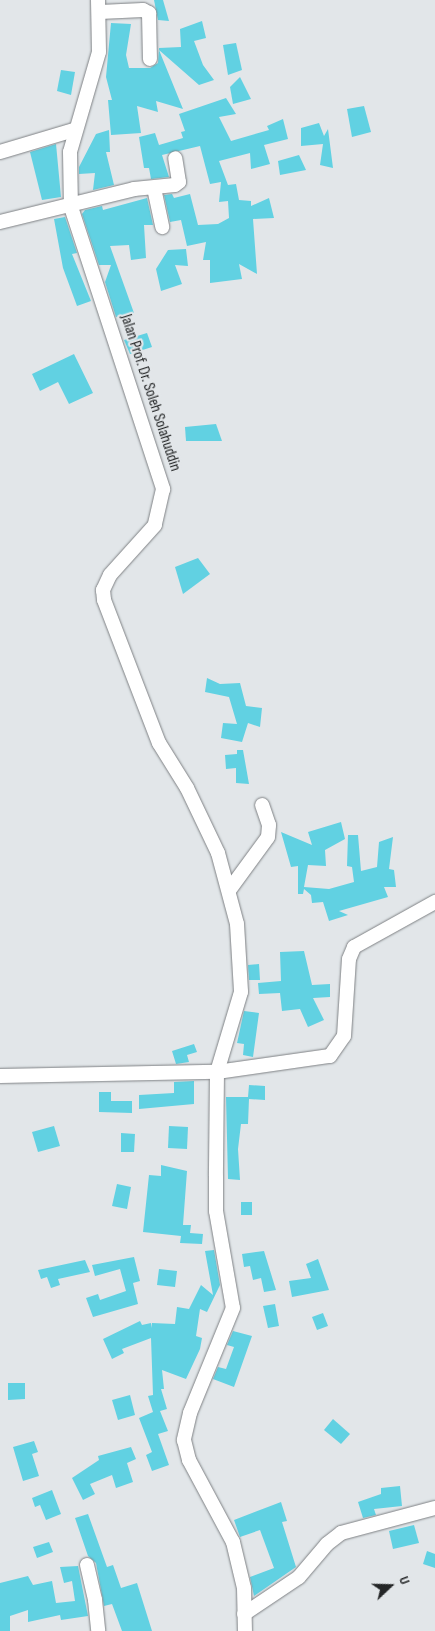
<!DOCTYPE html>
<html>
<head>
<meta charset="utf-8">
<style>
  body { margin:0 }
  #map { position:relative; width:435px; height:1631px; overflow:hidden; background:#e2e6e9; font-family:"Sofia Sans Condensed",sans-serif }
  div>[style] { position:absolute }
  .building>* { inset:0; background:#61d1e2 }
  .roads { filter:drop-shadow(0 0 1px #7e8184) drop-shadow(0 0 1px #7e8184) }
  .minor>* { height:14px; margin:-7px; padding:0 7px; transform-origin:7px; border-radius:7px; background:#fff }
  span { translate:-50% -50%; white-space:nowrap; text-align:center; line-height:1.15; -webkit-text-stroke:4.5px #e2e6e9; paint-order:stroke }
  .street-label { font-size:16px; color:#242627 }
  .north { position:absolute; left:365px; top:1561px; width:50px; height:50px; -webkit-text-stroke:4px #e2e6e9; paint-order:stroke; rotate:69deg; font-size:14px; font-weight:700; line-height:20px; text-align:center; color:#242627 }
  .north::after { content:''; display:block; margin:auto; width:18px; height:22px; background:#242627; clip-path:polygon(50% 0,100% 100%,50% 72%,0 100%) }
</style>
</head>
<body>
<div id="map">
  <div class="building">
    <div style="clip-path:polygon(154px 0,163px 0,169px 21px,158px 20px)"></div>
    <div style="clip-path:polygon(202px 21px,206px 38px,194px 41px,203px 65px,214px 80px,199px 85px,159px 50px,183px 109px,156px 101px,158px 112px,137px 106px,141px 133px,111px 135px,108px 100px,112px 100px,106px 77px,111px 23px,131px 24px,126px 55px,129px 68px,150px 68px,158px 63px,159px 48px,181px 47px,180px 29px)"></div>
    <div style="clip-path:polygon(236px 43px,242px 70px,228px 75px,223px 45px)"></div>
    <div style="clip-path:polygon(61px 70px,75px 72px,71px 95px,57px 91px)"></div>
    <div style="clip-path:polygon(240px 77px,251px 99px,233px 104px,230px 87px)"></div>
    <div style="clip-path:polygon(226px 98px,236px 114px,219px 117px,231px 141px,269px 130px,267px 126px,283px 119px,288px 139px,264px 145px,270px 164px,251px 169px,250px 153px,219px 161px,228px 185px,236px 184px,239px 200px,251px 201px,251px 206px,269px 198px,274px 218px,253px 219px,257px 274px,239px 264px,242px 279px,210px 283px,210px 260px,203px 260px,206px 242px,187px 246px,181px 220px,170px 222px,164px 195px,172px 194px,174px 198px,190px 194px,198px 225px,218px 224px,229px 218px,228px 201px,219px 202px,221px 182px,210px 184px,200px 146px,162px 155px,169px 177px,151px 179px,149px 168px,144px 168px,139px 137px,155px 133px,159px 145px,183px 138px,181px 132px,185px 131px,179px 114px)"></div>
    <div style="clip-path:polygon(364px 106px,371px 132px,352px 137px,347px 109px)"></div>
    <div style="clip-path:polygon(319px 123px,324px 136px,328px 129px,333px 168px,320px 165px,323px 144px,301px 146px,301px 128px)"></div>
    <div style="clip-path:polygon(109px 130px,110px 152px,106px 152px,114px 185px,93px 190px,95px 173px,79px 174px,79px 167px,96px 134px)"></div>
    <div style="clip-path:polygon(56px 144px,61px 197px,42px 200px,30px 152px)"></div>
    <div style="clip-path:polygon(299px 155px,306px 170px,280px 175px,278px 161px)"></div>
    <div style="clip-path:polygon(147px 198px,153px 225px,144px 225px,146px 258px,131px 260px,129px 245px,110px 246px,134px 313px,116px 317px,105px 282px,111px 265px,99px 265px,82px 214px,85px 210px,102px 206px,103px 210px)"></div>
    <div style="clip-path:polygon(65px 217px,77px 253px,72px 254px,91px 301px,77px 306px,63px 268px,54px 219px)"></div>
    <div style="clip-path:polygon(186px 249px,188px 266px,175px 265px,182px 284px,161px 291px,156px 269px,168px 250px)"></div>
    <div style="clip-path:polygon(147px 333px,152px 347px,130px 354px,124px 340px)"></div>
    <div style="clip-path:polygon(74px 354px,93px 393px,69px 404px,58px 382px,40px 391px,32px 374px)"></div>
    <div style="clip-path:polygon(216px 424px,222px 441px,186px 441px,185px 427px)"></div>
    <div style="clip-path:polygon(198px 558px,210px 574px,183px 594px,175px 567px)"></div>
    <div style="clip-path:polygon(207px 678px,220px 684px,240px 683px,246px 706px,262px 708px,260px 727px,248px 723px,242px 742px,221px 738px,223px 723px,237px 724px,229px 697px,205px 692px)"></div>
    <div style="clip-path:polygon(237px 750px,243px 750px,249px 784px,236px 783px,236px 768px,226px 769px,225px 755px,237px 754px)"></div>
    <div style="clip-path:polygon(341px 822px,345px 839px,325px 850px,326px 866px,308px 865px,304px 887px,329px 889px,354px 882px,352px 867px,347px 866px,348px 835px,358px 835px,361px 871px,377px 867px,379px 842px,393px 837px,389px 869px,394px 870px,396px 887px,384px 887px,388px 897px,339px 911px,348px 915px,329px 921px,323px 902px,312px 903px,311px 895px,304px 889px,303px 894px,298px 894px,298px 866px,291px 867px,281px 832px,312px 845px,308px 832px)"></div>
    <div style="clip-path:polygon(304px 951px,312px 985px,330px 984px,330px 997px,313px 998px,324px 1020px,308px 1027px,300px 1009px,282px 1011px,280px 993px,259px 994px,258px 983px,281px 981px,280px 952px)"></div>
    <div style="clip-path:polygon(259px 964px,260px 980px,249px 980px,248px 965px)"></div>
    <div style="clip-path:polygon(244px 1011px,259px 1013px,253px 1057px,243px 1055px,244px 1044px,237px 1043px)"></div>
    <div style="clip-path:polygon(194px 1044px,197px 1052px,187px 1055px,189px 1062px,176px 1064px,172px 1051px)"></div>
    <div style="clip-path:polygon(194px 1081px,194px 1104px,139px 1109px,139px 1095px,174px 1093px,174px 1082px)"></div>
    <div style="clip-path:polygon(249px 1085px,265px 1086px,265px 1100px,249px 1099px,248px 1124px,241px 1124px,238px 1149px,240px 1180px,228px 1179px,226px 1097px,248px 1097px)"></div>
    <div style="clip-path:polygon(99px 1092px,111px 1092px,111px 1101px,132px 1101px,132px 1113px,99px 1112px)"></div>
    <div style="clip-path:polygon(54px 1126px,60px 1146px,38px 1152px,32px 1132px)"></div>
    <div style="clip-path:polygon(169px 1126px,188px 1127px,187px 1149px,168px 1148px)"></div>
    <div style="clip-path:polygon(121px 1133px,135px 1134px,134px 1152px,121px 1152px)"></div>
    <div style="clip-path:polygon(161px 1165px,187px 1171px,183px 1225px,191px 1225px,190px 1233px,203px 1234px,202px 1244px,180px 1243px,181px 1236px,143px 1232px,149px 1175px,161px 1176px)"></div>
    <div style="clip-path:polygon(117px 1184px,131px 1187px,127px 1209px,112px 1206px)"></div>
    <div style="clip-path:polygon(241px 1202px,252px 1202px,252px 1215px,241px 1215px)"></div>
    <div style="clip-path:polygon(214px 1250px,220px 1285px,207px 1312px,200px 1309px,196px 1336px,202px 1338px,200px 1349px,186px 1379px,162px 1370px,164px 1389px,161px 1389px,167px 1409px,160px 1411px,168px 1431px,158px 1434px,169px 1465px,152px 1471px,146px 1455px,152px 1452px,139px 1418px,153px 1412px,148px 1396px,153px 1395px,151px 1338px,122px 1349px,124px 1353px,112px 1359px,103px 1339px,140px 1321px,142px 1325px,151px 1323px,152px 1328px,152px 1323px,175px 1324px,177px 1307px,189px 1309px,201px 1285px,213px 1295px,205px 1251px)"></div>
    <div style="clip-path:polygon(264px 1251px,276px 1290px,264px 1292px,261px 1278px,253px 1280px,250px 1266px,244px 1267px,242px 1254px)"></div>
    <div style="clip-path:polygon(134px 1257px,140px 1281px,133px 1283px,138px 1304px,93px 1317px,86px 1298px,98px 1294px,100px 1300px,126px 1291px,120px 1269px,95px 1276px,92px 1265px)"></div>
    <div style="clip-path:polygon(318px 1259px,329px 1290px,292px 1297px,289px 1281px,311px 1278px,306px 1264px)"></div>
    <div style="clip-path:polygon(85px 1260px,90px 1272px,58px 1279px,60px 1285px,51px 1288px,47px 1277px,41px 1279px,38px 1270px)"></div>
    <div style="clip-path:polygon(159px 1269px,177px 1271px,175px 1287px,157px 1285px)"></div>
    <div style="clip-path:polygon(275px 1304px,279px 1326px,268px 1328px,263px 1306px)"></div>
    <div style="clip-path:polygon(323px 1313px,328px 1326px,317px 1330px,312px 1317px)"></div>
    <div style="clip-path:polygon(233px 1331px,252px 1336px,234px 1387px,213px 1379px,218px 1367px,226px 1369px,234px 1347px,227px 1345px)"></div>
    <div style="clip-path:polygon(8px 1383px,25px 1383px,25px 1399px,8px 1400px)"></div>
    <div style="clip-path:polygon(130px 1395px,135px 1415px,118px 1420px,112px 1400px)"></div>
    <div style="clip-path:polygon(333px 1419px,350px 1434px,341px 1444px,324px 1430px)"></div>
    <div style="clip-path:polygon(34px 1441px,38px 1452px,32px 1454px,39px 1476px,23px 1481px,13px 1447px)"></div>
    <div style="clip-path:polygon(131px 1447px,136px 1459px,127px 1463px,133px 1482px,116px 1488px,112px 1475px,90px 1484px,95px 1494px,83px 1500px,72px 1478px,99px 1460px,98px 1456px)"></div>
    <div style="clip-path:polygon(400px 1486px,402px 1506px,374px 1509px,376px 1515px,363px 1518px,358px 1502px,381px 1494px,381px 1488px)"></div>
    <div style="clip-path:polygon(52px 1490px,61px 1514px,46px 1520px,40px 1505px,35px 1507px,32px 1498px)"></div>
    <div style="clip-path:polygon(281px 1502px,287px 1521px,282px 1522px,296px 1567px,254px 1596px,250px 1577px,274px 1568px,260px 1530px,240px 1537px,234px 1520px)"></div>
    <div style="clip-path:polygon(88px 1514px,107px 1567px,113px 1565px,121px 1588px,137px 1583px,152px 1631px,122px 1631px,112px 1604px,104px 1606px,96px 1563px,88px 1556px,75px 1518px)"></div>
    <div style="clip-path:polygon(414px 1525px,419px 1543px,393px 1549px,389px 1531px)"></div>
    <div style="clip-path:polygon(49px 1542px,53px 1552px,37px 1558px,33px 1547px)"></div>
    <div style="clip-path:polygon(427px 1551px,435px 1554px,435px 1568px,423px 1564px)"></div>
    <div style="clip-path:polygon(78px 1566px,88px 1616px,61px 1620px,60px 1615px,28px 1622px,28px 1610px,10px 1616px,10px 1631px,0 1631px,0 1583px,28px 1576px,33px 1585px,52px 1581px,56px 1603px,75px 1601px,72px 1581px,64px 1583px,60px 1567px)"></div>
  </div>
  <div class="roads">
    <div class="minor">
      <div style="left:98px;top:0;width:52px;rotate:88.9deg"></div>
      <div style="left:99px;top:52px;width:104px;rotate:106.2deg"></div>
      <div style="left:70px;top:152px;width:55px;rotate:89deg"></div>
      <div style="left:71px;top:207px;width:297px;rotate:71.9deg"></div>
      <div style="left:163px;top:489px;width:37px;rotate:103deg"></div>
      <div style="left:155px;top:525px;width:67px;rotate:132deg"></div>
      <div style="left:110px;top:575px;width:17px;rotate:115deg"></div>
      <div style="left:103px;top:590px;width:10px;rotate:84deg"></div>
      <div style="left:104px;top:600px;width:153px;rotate:69deg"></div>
      <div style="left:159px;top:743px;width:53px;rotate:58.1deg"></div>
      <div style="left:187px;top:788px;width:72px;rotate:64.5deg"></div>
      <div style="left:218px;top:853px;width:73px;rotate:75deg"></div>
      <div style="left:237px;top:924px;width:68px;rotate:86.6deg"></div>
      <div style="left:241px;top:992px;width:84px;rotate:106.7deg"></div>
      <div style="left:217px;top:1072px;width:104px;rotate:90.6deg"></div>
      <div style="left:216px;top:1176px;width:35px;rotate:90deg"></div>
      <div style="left:216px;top:1211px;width:98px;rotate:80.1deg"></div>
      <div style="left:233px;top:1308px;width:113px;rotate:112.3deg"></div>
      <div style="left:190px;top:1413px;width:28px;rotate:103deg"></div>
      <div style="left:184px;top:1440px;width:21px;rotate:76deg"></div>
      <div style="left:189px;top:1460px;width:93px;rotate:61.8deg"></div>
      <div style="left:233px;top:1542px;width:47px;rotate:76.6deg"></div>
      <div style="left:244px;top:1588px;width:43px;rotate:88.7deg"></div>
      <div style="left:100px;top:12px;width:43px;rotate:-2.7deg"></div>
      <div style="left:143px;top:10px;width:7px;rotate:27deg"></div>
      <div style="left:149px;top:13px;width:46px;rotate:88.8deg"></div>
      <div style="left:0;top:152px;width:77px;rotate:-16.6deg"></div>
      <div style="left:154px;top:188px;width:40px;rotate:78deg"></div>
      <div style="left:0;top:222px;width:138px;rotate:-13.8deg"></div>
      <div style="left:134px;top:189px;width:41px;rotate:-5.6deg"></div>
      <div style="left:175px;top:185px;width:5px;rotate:-37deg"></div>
      <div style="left:179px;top:182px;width:24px;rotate:-99deg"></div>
      <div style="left:230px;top:889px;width:64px;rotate:-53.8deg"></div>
      <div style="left:268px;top:837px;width:12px;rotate:-85deg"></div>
      <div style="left:269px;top:825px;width:21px;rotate:-109deg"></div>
      <div style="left:0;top:1076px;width:217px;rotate:-1.1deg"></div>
      <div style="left:217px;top:1072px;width:114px;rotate:-8.1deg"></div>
      <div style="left:330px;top:1056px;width:24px;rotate:-55deg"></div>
      <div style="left:344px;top:1036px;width:77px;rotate:-86.3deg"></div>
      <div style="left:349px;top:959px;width:13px;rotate:-67deg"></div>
      <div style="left:354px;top:947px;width:93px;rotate:-29.1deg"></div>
      <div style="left:87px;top:1565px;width:36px;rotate:77deg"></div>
      <div style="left:95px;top:1600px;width:31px;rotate:84deg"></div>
      <div style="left:244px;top:1614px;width:66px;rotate:-33.9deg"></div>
      <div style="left:299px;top:1577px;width:43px;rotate:-49.7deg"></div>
      <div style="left:327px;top:1544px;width:18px;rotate:-38deg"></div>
      <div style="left:341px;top:1533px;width:97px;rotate:-14.9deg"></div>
    </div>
  </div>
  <div class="street-label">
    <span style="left:150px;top:393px;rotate:72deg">Jalan Prof. Dr. Soleh Solahuddin</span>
  </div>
  <div class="north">U</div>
</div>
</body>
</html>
